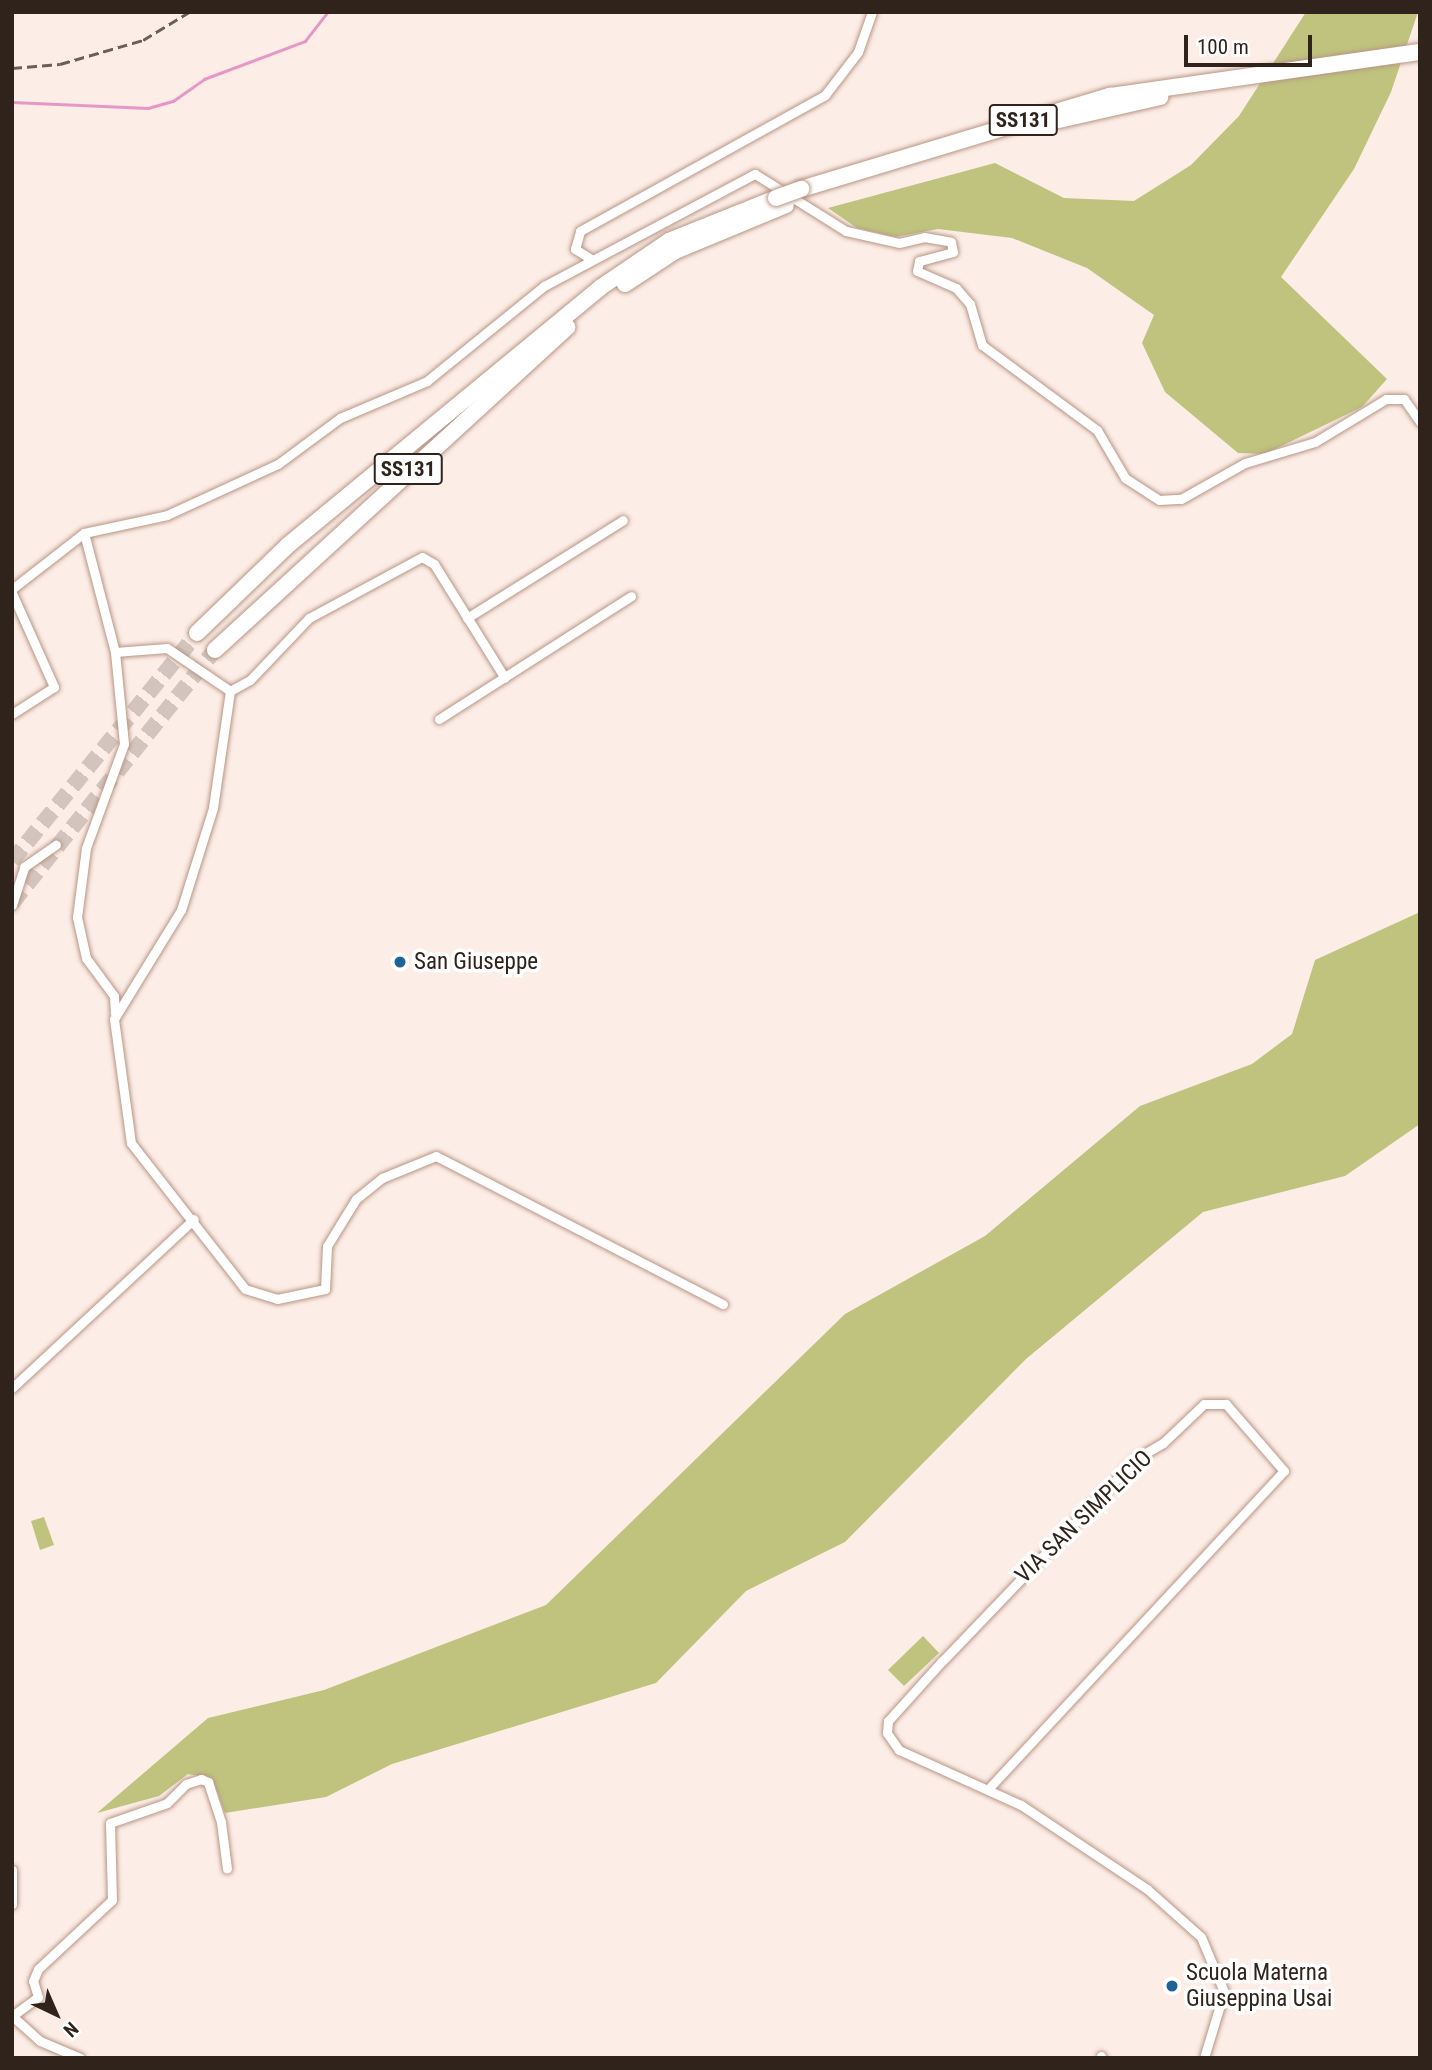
<!DOCTYPE html>
<html>
<head>
<meta charset="utf-8">
<style>
  body { margin:0 }
  #map { position:relative; width:1432px; height:2070px; overflow:hidden; background:#fcede6; font-family:"Roboto Condensed",sans-serif }
  div>[style] { position:absolute }
  .green>* { inset:0; background:#bfc37d }
  .stream>* { height:2.5px; margin:-1.25px; padding:0 1.25px; transform-origin:1.25px; border-radius:1.25px; background:#e797c7 }
  .highway-tunnel>* { height:16px; margin-top:-8px; transform-origin:0; background:repeating-linear-gradient(90deg,#d3c5be 0 16px,transparent 0 24px) }
  .roads { filter:drop-shadow(0 0 2px #b89585) drop-shadow(0 0 2px #b89585) }
  .street>* { height:9px; margin:-4.5px; padding:0 4.5px; transform-origin:4.5px; border-radius:4.5px; background:#fff }
  .highway>* { height:16px; margin:-8px; padding:0 8px; transform-origin:8px; border-radius:8px; background:#fff }
  .rail>* { height:2.5px; margin-top:-1.25px; transform-origin:0; background:repeating-linear-gradient(90deg,#6c5e57 0 10px,transparent 0 15px) }
  .bridges { filter:drop-shadow(0 0 2px #b89585) drop-shadow(0 0 2px #b89585) }
  .highway-bridge>* { height:16px; margin:-8px; padding:0 8px; transform-origin:8px; border-radius:8px; background:#fff }
  .dots>* { width:19px; height:19px; translate:-50% -50%; box-sizing:border-box; border:4px solid #fff; border-radius:50% }
  span { translate:-50% -50%; white-space:nowrap; text-align:center; line-height:1.15; -webkit-text-stroke:7px #fff; paint-order:stroke }
  .shield-label span { padding:2px 5px; background:#fff; border:2px solid; border-radius:5px; -webkit-text-stroke-width:0 }
  .shield-label { font-size:21px; color:#30231c; font-weight:700 }
  .poi-label { font-size:23px; color:#30231c }
  .left { translate:0 -50%; text-align:left }
  .street-label { font-size:23px; color:#30231c }
  .frame { position:absolute; inset:0; border:14px solid #30231c; pointer-events:none }
  .north { position:absolute; left:21px; top:1979px; width:70px; height:70px; -webkit-text-stroke:5px #fff; paint-order:stroke; rotate:136deg; font-size:19px; font-weight:700; line-height:28px; text-align:center; color:#30231c }
  .north::after { content:''; display:block; margin:auto; width:24px; height:32px; background:#30231c; clip-path:polygon(50% 0,100% 100%,50% 72%,0 100%) }
  .scale { position:absolute; left:1184px; top:35px; width:128px; height:32px; box-sizing:border-box; border:4px solid #30231c; border-top:0; padding-left:9px; font-size:21px; line-height:24px; white-space:nowrap; color:#30231c; -webkit-text-stroke:5px #fff; paint-order:stroke }
</style>
</head>
<body>
<div id="map">
  <div class="green">
    <div style="clip-path:polygon(1306px 12px,1418px 12px,1391px 92px,1354px 169px,1281px 277px,1387px 379px,1362px 407px,1265px 454px,1238px 453px,1165px 392px,1142px 343px,1154px 315px,1087px 268px,1012px 238px,938px 229px,895px 237px,857px 228px,828px 208px,995px 163px,1064px 198px,1134px 201px,1191px 165px,1239px 116px)"></div>
    <div style="clip-path:polygon(1420px 912px,1420px 1124px,1345px 1176px,1203px 1212px,1026px 1359px,845px 1542px,746px 1591px,656px 1683px,392px 1764px,326px 1797px,225px 1813px,212px 1778px,188px 1774px,159px 1796px,97px 1813px,208px 1718px,324px 1690px,546px 1605px,845px 1314px,985px 1236px,1140px 1106px,1252px 1064px,1292px 1034px,1315px 960px)"></div>
    <div style="clip-path:polygon(44px 1517px,54px 1545px,40px 1550px,31px 1521px)"></div>
    <div style="clip-path:polygon(923px 1636px,939px 1653px,904px 1686px,888px 1670px)"></div>
  </div>
  <div class="stream">
    <div style="left:12px;top:102px;width:136px;rotate:2.5deg"></div>
    <div style="left:148px;top:108px;width:26px;rotate:-16deg"></div>
    <div style="left:173px;top:101px;width:38px;rotate:-35deg"></div>
    <div style="left:204px;top:79px;width:108px;rotate:-20.6deg"></div>
    <div style="left:305px;top:41px;width:37px;rotate:-52deg"></div>
  </div>
  <div class="highway-tunnel">
    <div style="left:12px;top:861px;width:294px;rotate:-50.9deg"></div>
    <div style="left:12px;top:903px;width:324px;rotate:-51.3deg"></div>
  </div>
  <div class="roads">
    <div class="street">
      <div style="left:591px;top:259px;width:19px;rotate:-148deg"></div>
      <div style="left:575px;top:249px;width:19px;rotate:-74deg"></div>
      <div style="left:580px;top:231px;width:280px;rotate:-29deg"></div>
      <div style="left:825px;top:95px;width:54px;rotate:-52.5deg"></div>
      <div style="left:858px;top:52px;width:42px;rotate:-70.7deg"></div>
      <div style="left:84px;top:533px;width:85px;rotate:-12.2deg"></div>
      <div style="left:167px;top:515px;width:122px;rotate:-24.7deg"></div>
      <div style="left:278px;top:464px;width:77px;rotate:-36.6deg"></div>
      <div style="left:340px;top:418px;width:95px;rotate:-23deg"></div>
      <div style="left:427px;top:381px;width:151px;rotate:-39.1deg"></div>
      <div style="left:544px;top:286px;width:239px;rotate:-28deg"></div>
      <div style="left:755px;top:174px;width:107px;rotate:32.1deg"></div>
      <div style="left:846px;top:231px;width:54px;rotate:12.8deg"></div>
      <div style="left:899px;top:243px;width:26px;rotate:-13deg"></div>
      <div style="left:924px;top:237px;width:27px;rotate:10deg"></div>
      <div style="left:951px;top:242px;width:10px;rotate:79deg"></div>
      <div style="left:953px;top:252px;width:35px;rotate:165deg"></div>
      <div style="left:919px;top:261px;width:10px;rotate:101deg"></div>
      <div style="left:917px;top:271px;width:43px;rotate:23.6deg"></div>
      <div style="left:956px;top:288px;width:21px;rotate:49deg"></div>
      <div style="left:970px;top:304px;width:43px;rotate:73.7deg"></div>
      <div style="left:982px;top:345px;width:143px;rotate:36.5deg"></div>
      <div style="left:1097px;top:430px;width:56px;rotate:59.7deg"></div>
      <div style="left:1125px;top:478px;width:40px;rotate:32.9deg"></div>
      <div style="left:1159px;top:500px;width:22px;rotate:-3deg"></div>
      <div style="left:1181px;top:499px;width:73px;rotate:-29.4deg"></div>
      <div style="left:1245px;top:463px;width:73px;rotate:-16.7deg"></div>
      <div style="left:1315px;top:442px;width:83px;rotate:-31.2deg"></div>
      <div style="left:1386px;top:399px;width:18px"></div>
      <div style="left:1404px;top:399px;width:28px;rotate:55deg"></div>
      <div style="left:84px;top:533px;width:123px;rotate:75.4deg"></div>
      <div style="left:115px;top:652px;width:92px;rotate:84.4deg"></div>
      <div style="left:124px;top:744px;width:111px;rotate:110.1deg"></div>
      <div style="left:86px;top:848px;width:70px;rotate:97.4deg"></div>
      <div style="left:77px;top:917px;width:42px;rotate:77.6deg"></div>
      <div style="left:86px;top:958px;width:47px;rotate:53.6deg"></div>
      <div style="left:114px;top:996px;width:17px;rotate:87deg"></div>
      <div style="left:12px;top:589px;width:91px;rotate:-37.9deg"></div>
      <div style="left:12px;top:593px;width:103px;rotate:65.9deg"></div>
      <div style="left:54px;top:687px;width:50px;rotate:147.3deg"></div>
      <div style="left:467px;top:618px;width:184px;rotate:-32.1deg"></div>
      <div style="left:115px;top:652px;width:52px;rotate:-4.4deg"></div>
      <div style="left:167px;top:648px;width:76px;rotate:34.3deg"></div>
      <div style="left:230px;top:691px;width:118px;rotate:98.3deg"></div>
      <div style="left:213px;top:808px;width:107px;rotate:107.4deg"></div>
      <div style="left:181px;top:910px;width:128px;rotate:121.6deg"></div>
      <div style="left:114px;top:1019px;width:125px;rotate:82.2deg"></div>
      <div style="left:131px;top:1143px;width:185px;rotate:52deg"></div>
      <div style="left:245px;top:1289px;width:34px;rotate:17deg"></div>
      <div style="left:277px;top:1299px;width:49px;rotate:-11.8deg"></div>
      <div style="left:325px;top:1289px;width:43px;rotate:-87.3deg"></div>
      <div style="left:327px;top:1246px;width:55px;rotate:-58.3deg"></div>
      <div style="left:356px;top:1199px;width:33px;rotate:-39deg"></div>
      <div style="left:382px;top:1178px;width:58px;rotate:-22.2deg"></div>
      <div style="left:436px;top:1156px;width:323px;rotate:27.3deg"></div>
      <div style="left:230px;top:691px;width:23px;rotate:-29deg"></div>
      <div style="left:250px;top:680px;width:86px;rotate:-46.4deg"></div>
      <div style="left:309px;top:618px;width:128px;rotate:-28.4deg"></div>
      <div style="left:422px;top:557px;width:14px;rotate:30deg"></div>
      <div style="left:434px;top:564px;width:134px;rotate:58.1deg"></div>
      <div style="left:439px;top:719px;width:228px;rotate:-32.6deg"></div>
      <div style="left:12px;top:905px;width:40px;rotate:-72deg"></div>
      <div style="left:24px;top:867px;width:39px;rotate:-35deg"></div>
      <div style="left:12px;top:1388px;width:248px;rotate:-42.9deg"></div>
      <div style="left:991px;top:1786px;width:430px;rotate:-47.1deg"></div>
      <div style="left:1284px;top:1471px;width:89px;rotate:-130.9deg"></div>
      <div style="left:1226px;top:1404px;width:22px;rotate:180deg"></div>
      <div style="left:1204px;top:1404px;width:57px;rotate:136.4deg"></div>
      <div style="left:1163px;top:1443px;width:30px;rotate:150deg"></div>
      <div style="left:1137px;top:1458px;width:281px;rotate:133.8deg"></div>
      <div style="left:942px;top:1661px;width:81px;rotate:132deg"></div>
      <div style="left:888px;top:1721px;width:12px;rotate:95deg"></div>
      <div style="left:887px;top:1733px;width:21px;rotate:55deg"></div>
      <div style="left:899px;top:1750px;width:134px;rotate:24.3deg"></div>
      <div style="left:1021px;top:1805px;width:151px;rotate:33.7deg"></div>
      <div style="left:1147px;top:1889px;width:72px;rotate:41.6deg"></div>
      <div style="left:1201px;top:1937px;width:60px;rotate:67.3deg"></div>
      <div style="left:1224px;top:1992px;width:69px;rotate:106.9deg"></div>
      <div style="left:12px;top:1870px;width:34px;rotate:90deg"></div>
      <div style="left:1101px;top:2056px;width:2px;rotate:63deg"></div>
      <div style="left:80px;top:2058px;width:43px;rotate:-157deg"></div>
      <div style="left:40px;top:2041px;width:38px;rotate:-138deg"></div>
      <div style="left:12px;top:2016px;width:32px;rotate:-36deg"></div>
      <div style="left:38px;top:1997px;width:17px;rotate:-107deg"></div>
      <div style="left:33px;top:1981px;width:13px;rotate:-67deg"></div>
      <div style="left:38px;top:1969px;width:101px;rotate:-43deg"></div>
      <div style="left:112px;top:1900px;width:77px;rotate:-91.5deg"></div>
      <div style="left:110px;top:1823px;width:60px;rotate:-19.3deg"></div>
      <div style="left:167px;top:1803px;width:27px;rotate:-45deg"></div>
      <div style="left:186px;top:1784px;width:16px;rotate:-18deg"></div>
      <div style="left:201px;top:1779px;width:8px;rotate:23deg"></div>
      <div style="left:208px;top:1782px;width:42px;rotate:72deg"></div>
      <div style="left:221px;top:1822px;width:47px;rotate:82.7deg"></div>
    </div>
    <div class="highway">
      <div style="left:1059px;top:120px;width:104px;rotate:-12.8deg"></div>
      <div style="left:801px;top:189px;width:323px;rotate:-16.8deg"></div>
      <div style="left:1110px;top:96px;width:313px;rotate:-8.1deg"></div>
      <div style="left:625px;top:284px;width:60px;rotate:-33.4deg"></div>
      <div style="left:675px;top:251px;width:120px;rotate:-22.5deg"></div>
      <div style="left:197px;top:633px;width:125px;rotate:-44deg"></div>
      <div style="left:287px;top:546px;width:407px;rotate:-39.5deg"></div>
      <div style="left:601px;top:287px;width:82px;rotate:-34.1deg"></div>
      <div style="left:669px;top:241px;width:115px;rotate:-21.9deg"></div>
      <div style="left:215px;top:650px;width:478px;rotate:-42.5deg"></div>
    </div>
  </div>
  <div class="rail">
    <div style="left:12px;top:68px;width:48px;rotate:-4.8deg"></div>
    <div style="left:60px;top:64px;width:86px;rotate:-16.1deg"></div>
    <div style="left:143px;top:40px;width:54px;rotate:-31.3deg"></div>
  </div>
  <div class="bridges">
    <div class="highway-bridge">
      <div style="left:776px;top:198px;width:27px;rotate:-20deg"></div>
    </div>
  </div>
  <div class="dots">
    <div style="left:400px;top:962px;background:#206297"></div>
    <div style="left:1172px;top:1986px;background:#206297"></div>
  </div>
  <div class="shield-label">
    <span style="left:1023px;top:120px">SS131</span>
    <span style="left:408px;top:469px">SS131</span>
  </div>
  <div class="poi-label">
    <span class="left" style="left:414px;top:962px">San Giuseppe</span>
    <span class="left" style="left:1186px;top:1986px">Scuola Materna<br>Giuseppina Usai</span>
  </div>
  <div class="street-label">
    <span style="left:1084px;top:1517px;rotate:-44deg">VIA SAN SIMPLICIO</span>
  </div>
  <div class="frame"></div>
  <div class="north">N</div>
  <div class="scale">100 m</div>
</div>
</body>
</html>
